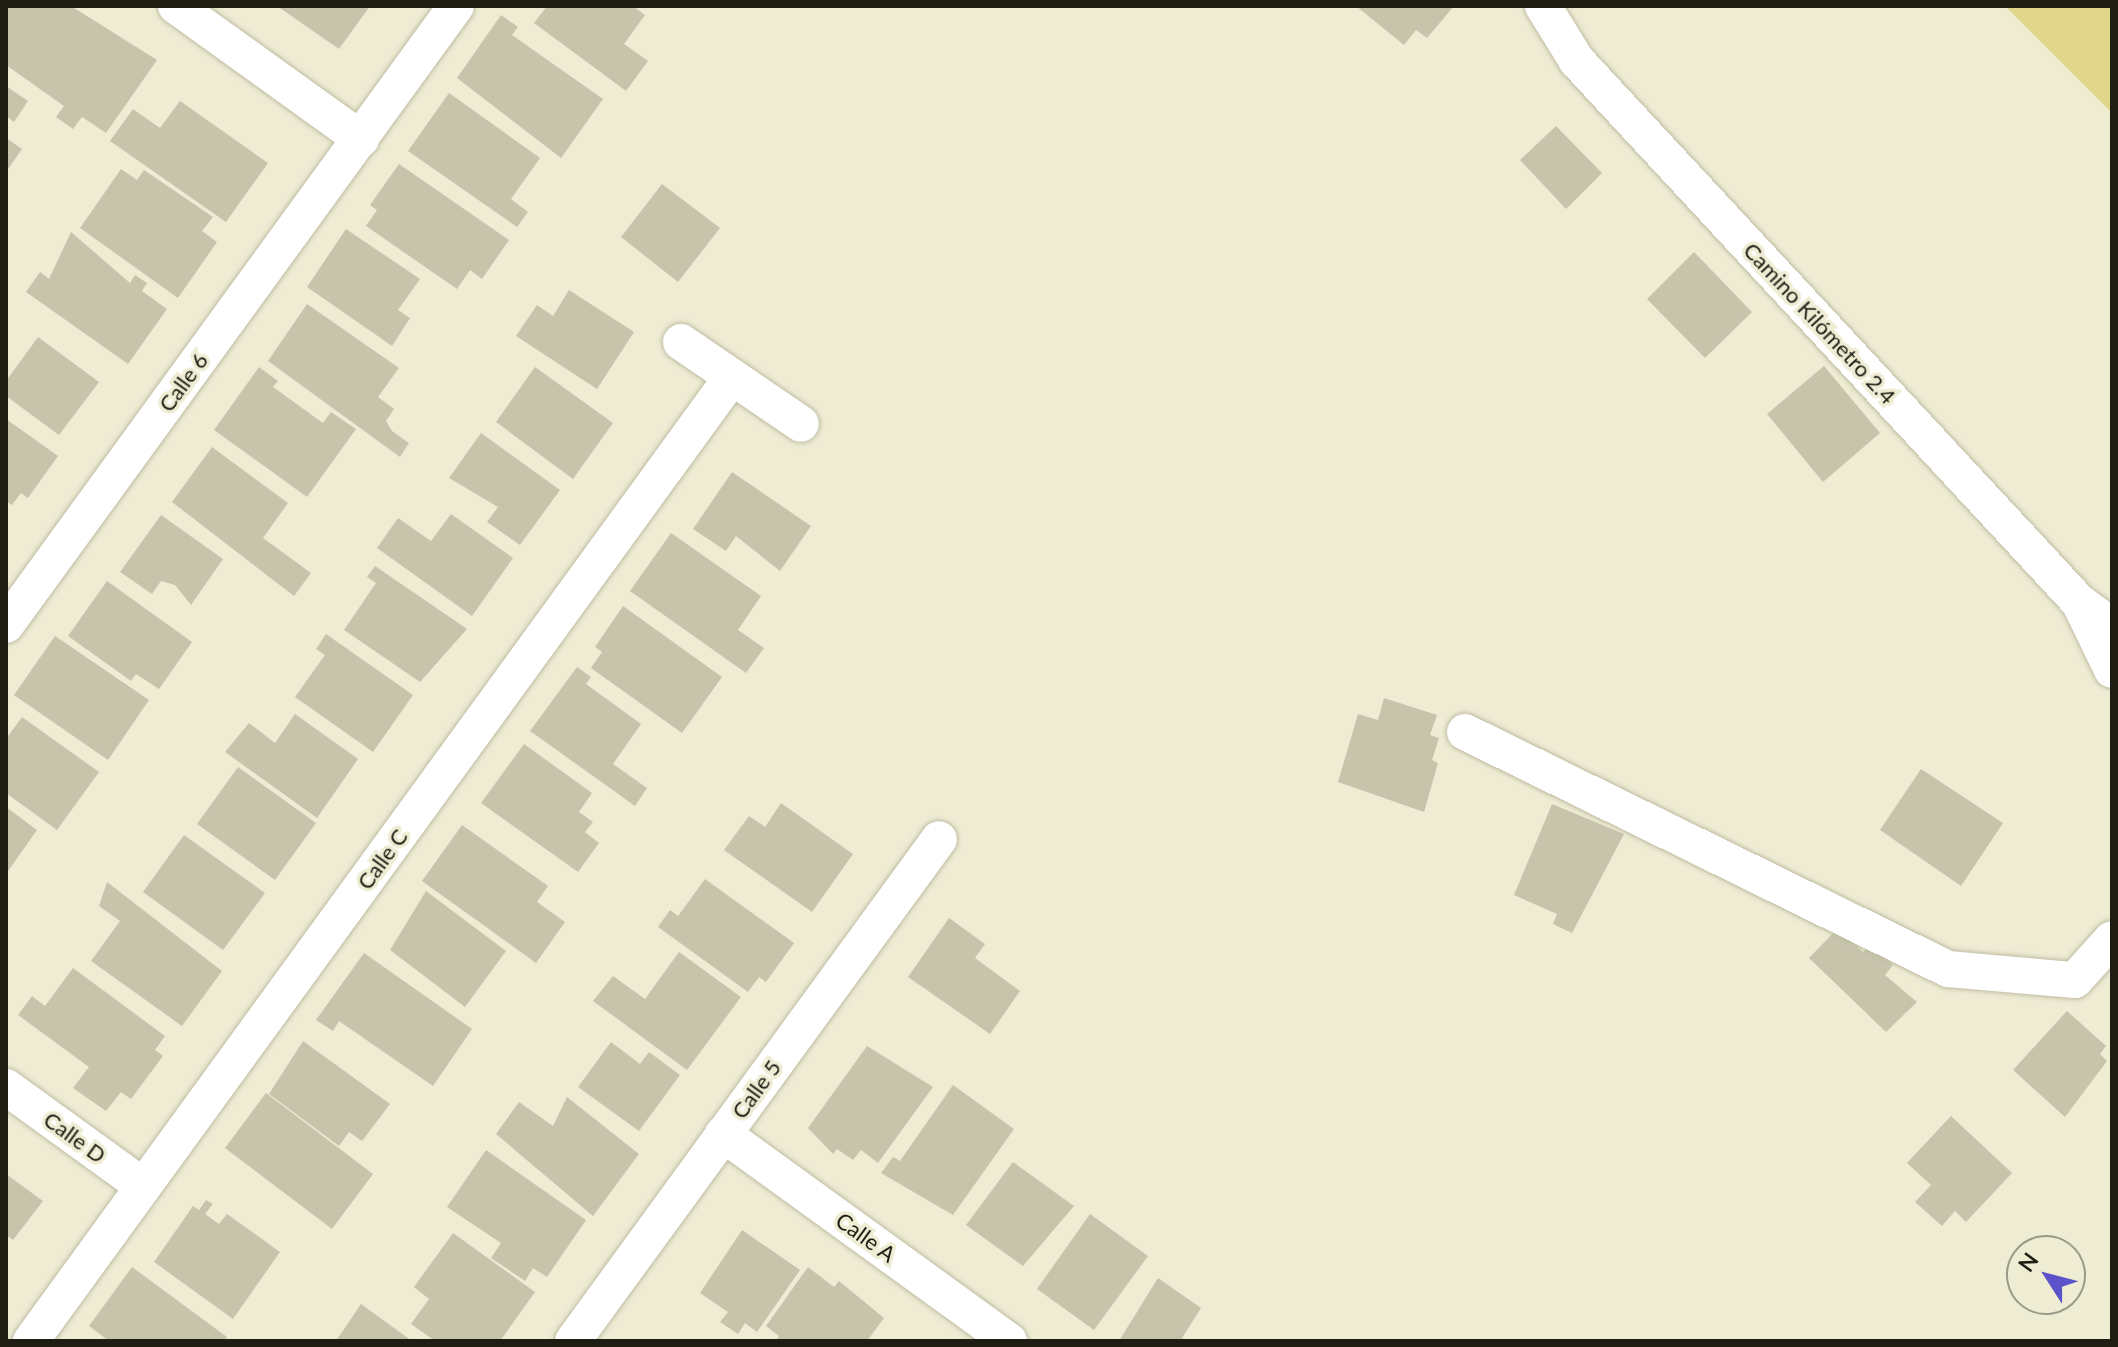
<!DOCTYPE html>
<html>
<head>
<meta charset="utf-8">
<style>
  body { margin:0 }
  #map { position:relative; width:2118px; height:1347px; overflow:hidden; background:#eeecd3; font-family:Lato,sans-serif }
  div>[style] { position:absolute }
  .green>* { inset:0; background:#e1d78a }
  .building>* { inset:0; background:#c7c4ac }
  .roads { filter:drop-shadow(0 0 2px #c0bda5) drop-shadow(0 0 2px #c0bda5) }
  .street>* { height:36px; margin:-18px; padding:0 18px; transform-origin:18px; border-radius:18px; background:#fff }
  span { translate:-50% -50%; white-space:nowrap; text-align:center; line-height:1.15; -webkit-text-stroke:7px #eeecd3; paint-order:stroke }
  .street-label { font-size:22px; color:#1e1d14 }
  .frame { position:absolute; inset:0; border:8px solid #1e1d14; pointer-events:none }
  .north { position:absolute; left:2006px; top:1235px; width:80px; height:80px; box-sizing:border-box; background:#eeecd3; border:2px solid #9b9987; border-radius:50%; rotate:306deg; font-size:22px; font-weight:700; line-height:32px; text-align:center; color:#1e1d14 }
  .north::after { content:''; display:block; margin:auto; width:28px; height:36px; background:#5c52ca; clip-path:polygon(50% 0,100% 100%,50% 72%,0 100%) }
</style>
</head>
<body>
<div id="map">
  <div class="green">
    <div style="clip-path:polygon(2005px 6px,2112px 6px,2112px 113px)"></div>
  </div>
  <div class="building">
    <div style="clip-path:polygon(6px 6px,71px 6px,157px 60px,106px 133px,82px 117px,73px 129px,56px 117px,64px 106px,6px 65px)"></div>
    <div style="clip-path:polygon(277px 6px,370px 6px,339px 49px)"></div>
    <div style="clip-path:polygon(547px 6px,633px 6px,645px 15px,624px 44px,648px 61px,626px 91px,534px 23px)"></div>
    <div style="clip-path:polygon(1356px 6px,1454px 6px,1427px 38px,1416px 30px,1404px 45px)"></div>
    <div style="clip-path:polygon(501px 15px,518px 27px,512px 35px,603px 99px,561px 158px,457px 78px)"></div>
    <div style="clip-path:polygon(6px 86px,28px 101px,14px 122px,6px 116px)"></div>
    <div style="clip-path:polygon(449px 93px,540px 158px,511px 199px,528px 212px,517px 227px,408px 151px)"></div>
    <div style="clip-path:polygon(180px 101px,268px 163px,226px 222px,110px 141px,133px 109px,160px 128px)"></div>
    <div style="clip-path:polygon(1556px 126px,1602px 173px,1566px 209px,1520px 160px)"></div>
    <div style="clip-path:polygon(6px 138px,22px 149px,6px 172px)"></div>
    <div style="clip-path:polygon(399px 164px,509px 240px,482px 279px,470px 270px,457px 289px,366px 226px,377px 210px,370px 205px)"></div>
    <div style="clip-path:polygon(121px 169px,137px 180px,144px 170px,213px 217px,202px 231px,217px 242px,178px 298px,80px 228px)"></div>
    <div style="clip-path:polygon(662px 184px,720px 228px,678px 282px,621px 237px)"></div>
    <div style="clip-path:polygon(346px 229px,420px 279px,398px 310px,410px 318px,392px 346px,307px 287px)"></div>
    <div style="clip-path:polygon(71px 232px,130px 283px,135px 275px,147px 283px,142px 291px,167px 309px,128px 364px,26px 292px,40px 272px,49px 279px)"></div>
    <div style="clip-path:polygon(1694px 252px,1752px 312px,1705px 358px,1647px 299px)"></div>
    <div style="clip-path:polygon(569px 290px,634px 332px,597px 389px,516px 336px,537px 305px,553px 316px)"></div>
    <div style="clip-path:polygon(307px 304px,399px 368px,378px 397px,394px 409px,386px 421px,392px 431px,409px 443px,400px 457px,268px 361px)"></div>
    <div style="clip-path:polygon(38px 337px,99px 382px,59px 435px,6px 396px,6px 381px)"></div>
    <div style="clip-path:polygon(1824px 366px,1880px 433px,1823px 482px,1767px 414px)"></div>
    <div style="clip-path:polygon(259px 367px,278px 381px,273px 387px,323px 423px,331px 412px,356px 429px,307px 497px,214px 430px)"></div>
    <div style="clip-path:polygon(535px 367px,613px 423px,573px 479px,496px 422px)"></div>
    <div style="clip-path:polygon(6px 419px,58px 456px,28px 498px,21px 493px,12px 505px,6px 501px)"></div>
    <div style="clip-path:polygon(481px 433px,560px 490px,520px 545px,487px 522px,498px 507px,449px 478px)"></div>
    <div style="clip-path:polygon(212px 447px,288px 503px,263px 538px,311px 573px,294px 596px,172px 502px)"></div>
    <div style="clip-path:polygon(732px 472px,811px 526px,780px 571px,736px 536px,726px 551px,693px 529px)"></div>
    <div style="clip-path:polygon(451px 514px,513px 558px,472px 616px,377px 548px,398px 518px,431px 541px)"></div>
    <div style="clip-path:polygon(161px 515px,223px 559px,191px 605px,175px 585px,161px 581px,152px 594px,120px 572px)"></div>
    <div style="clip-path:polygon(671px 533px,761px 596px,738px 630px,764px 648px,746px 673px,630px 591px)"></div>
    <div style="clip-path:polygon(375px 566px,467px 629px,420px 682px,344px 630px,376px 583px,367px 577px)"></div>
    <div style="clip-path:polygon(107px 581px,192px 642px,159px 689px,136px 674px,131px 681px,68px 636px)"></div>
    <div style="clip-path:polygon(623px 606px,722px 677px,682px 733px,591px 668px,602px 652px,595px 647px)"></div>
    <div style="clip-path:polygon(326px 634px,413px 695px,373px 752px,295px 697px,325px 655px,316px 649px)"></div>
    <div style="clip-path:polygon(55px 636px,149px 700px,108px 760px,14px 695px)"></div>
    <div style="clip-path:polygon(577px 667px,591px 677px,586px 684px,641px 724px,613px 764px,647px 788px,635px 806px,530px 731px)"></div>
    <div style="clip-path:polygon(1384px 698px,1437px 715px,1430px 735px,1439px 738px,1432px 760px,1438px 763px,1424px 812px,1338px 782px,1358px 714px,1378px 720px)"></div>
    <div style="clip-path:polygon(295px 714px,358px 759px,317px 818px,225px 752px,249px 723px,275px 743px)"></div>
    <div style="clip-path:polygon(22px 717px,99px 772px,57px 830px,6px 793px,6px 739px)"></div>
    <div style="clip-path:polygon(524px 744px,592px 793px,579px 812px,593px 822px,585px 832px,599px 843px,578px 872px,481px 803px)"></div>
    <div style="clip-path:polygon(238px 767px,316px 823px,275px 880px,197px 824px)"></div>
    <div style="clip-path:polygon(1921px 769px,2003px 823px,1961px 886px,1880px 830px)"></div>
    <div style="clip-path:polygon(781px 803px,853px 854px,812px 912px,724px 850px,749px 816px,765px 827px)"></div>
    <div style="clip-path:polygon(1552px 804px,1624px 834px,1572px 933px,1553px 924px,1557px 914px,1514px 895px)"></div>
    <div style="clip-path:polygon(6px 807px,37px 830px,6px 874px)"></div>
    <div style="clip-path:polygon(462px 825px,548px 886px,537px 902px,565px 922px,536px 963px,422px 881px)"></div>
    <div style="clip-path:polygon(184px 835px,265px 893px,223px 950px,143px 892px)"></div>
    <div style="clip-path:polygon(705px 879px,794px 943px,766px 982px,759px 977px,748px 992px,658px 927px,670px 910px,678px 916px)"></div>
    <div style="clip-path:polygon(107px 882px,222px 971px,182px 1026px,91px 961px,120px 921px,99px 906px)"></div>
    <div style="clip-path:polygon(426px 891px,506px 951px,465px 1007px,390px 950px)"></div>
    <div style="clip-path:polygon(949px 918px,985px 944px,975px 958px,1020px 991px,990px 1034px,908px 977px)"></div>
    <div style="clip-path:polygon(1838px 928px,1863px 952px,1871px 944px,1893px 965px,1885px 975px,1917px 1002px,1886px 1032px,1809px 958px)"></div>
    <div style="clip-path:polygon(679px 952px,741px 997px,687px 1070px,593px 1001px,613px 976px,645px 999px)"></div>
    <div style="clip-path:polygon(364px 953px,472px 1029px,433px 1086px,339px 1021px,333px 1031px,316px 1020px)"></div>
    <div style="clip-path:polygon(73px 968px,165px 1036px,155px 1050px,163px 1056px,131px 1099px,121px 1092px,106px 1111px,73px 1088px,89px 1067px,18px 1015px,32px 996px,45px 1006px)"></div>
    <div style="clip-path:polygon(2067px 1011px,2106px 1046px,2100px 1054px,2107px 1061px,2065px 1117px,2013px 1070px)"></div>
    <div style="clip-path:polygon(303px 1041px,390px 1104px,362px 1141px,349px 1132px,339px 1146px,269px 1094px)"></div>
    <div style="clip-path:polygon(611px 1042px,640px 1064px,649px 1052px,680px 1075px,639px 1131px,578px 1087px)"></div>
    <div style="clip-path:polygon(867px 1046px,933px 1087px,878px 1163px,861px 1150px,853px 1160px,837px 1149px,833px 1154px,808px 1128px)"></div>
    <div style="clip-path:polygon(953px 1085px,1014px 1129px,953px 1215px,881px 1173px,893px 1157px,900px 1161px)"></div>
    <div style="clip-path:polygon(266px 1093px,373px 1174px,332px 1229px,225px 1148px)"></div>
    <div style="clip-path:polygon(567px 1097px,639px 1154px,593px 1216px,496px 1134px,519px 1102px,553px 1126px)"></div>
    <div style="clip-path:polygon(1951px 1116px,2012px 1173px,1966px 1222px,1955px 1211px,1942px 1226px,1915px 1202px,1931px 1185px,1907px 1163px)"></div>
    <div style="clip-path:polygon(486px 1150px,586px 1220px,547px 1277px,533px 1268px,525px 1281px,491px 1258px,501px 1243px,447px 1207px)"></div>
    <div style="clip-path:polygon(1013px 1162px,1074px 1206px,1023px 1266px,966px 1225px)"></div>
    <div style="clip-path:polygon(6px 1174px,43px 1201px,13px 1240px,6px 1235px)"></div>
    <div style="clip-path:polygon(206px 1200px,213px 1204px,205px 1214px,219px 1224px,227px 1214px,280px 1252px,233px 1319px,154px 1262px,193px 1206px,199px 1210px)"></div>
    <div style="clip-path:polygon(1090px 1214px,1148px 1256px,1094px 1330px,1037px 1289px)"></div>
    <div style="clip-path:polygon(742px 1230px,800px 1270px,757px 1332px,745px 1323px,738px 1334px,720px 1322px,728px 1312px,700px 1293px)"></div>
    <div style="clip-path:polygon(453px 1233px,535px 1292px,500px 1341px,435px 1341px,411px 1324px,429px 1299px,414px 1287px)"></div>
    <div style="clip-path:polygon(132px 1267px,227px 1337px,224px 1341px,109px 1341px,89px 1326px)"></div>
    <div style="clip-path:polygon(808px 1267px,834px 1287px,839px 1281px,884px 1318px,867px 1341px,776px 1341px,779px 1336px,766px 1326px)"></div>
    <div style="clip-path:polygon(1158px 1278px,1201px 1308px,1182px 1338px,1187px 1341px,1119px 1341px)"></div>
    <div style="clip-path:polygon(361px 1304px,412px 1341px,336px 1341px)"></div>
  </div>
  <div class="roads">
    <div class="street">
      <div style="left:176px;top:6px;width:228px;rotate:35.7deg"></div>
      <div style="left:1543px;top:6px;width:65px;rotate:58.3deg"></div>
      <div style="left:1577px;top:61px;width:738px;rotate:47.14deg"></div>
      <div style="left:2079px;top:602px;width:41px;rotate:36deg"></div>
      <div style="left:681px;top:342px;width:145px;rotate:34.3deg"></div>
      <div style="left:2080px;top:604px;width:73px;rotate:64.1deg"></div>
      <div style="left:6px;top:625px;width:765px;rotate:-53.98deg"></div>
      <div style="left:1465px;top:732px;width:538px;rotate:26.14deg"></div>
      <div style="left:1948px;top:969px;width:127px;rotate:5deg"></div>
      <div style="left:2075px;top:980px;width:55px;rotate:-47.9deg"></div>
      <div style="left:6px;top:1087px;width:169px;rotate:35.9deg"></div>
      <div style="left:723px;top:1134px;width:353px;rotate:35.9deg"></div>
      <div style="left:31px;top:1341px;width:1192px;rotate:-53.98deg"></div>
      <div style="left:573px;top:1341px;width:621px;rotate:-53.9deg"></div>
    </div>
  </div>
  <div class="street-label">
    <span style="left:1820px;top:323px;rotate:47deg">Camino Kilómetro 2.4</span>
    <span style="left:183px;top:382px;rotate:-54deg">Calle 6</span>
    <span style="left:382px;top:859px;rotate:-54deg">Calle C</span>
    <span style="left:756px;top:1089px;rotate:-54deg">Calle 5</span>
    <span style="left:75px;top:1137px;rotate:36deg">Calle D</span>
    <span style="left:866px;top:1237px;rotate:36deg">Calle A</span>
  </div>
  <div class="frame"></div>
  <div class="north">N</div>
</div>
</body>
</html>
